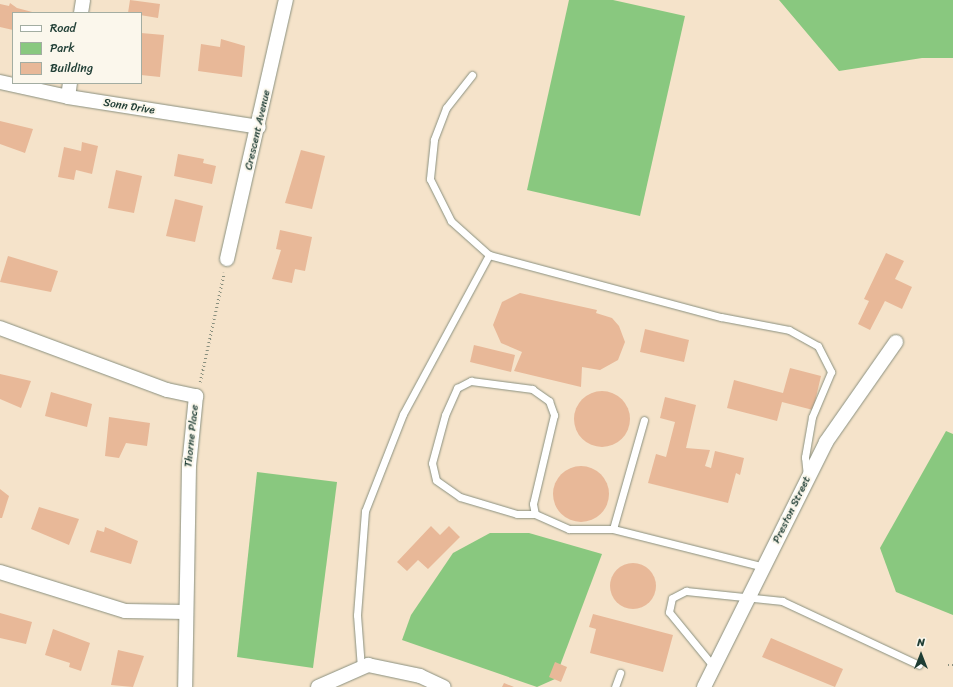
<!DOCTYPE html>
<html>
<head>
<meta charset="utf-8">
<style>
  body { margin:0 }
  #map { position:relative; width:953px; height:687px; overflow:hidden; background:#f5e3ca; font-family:Sriracha,sans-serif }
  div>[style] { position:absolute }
  .green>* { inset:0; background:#89c87f }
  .building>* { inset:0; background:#e8b898 }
  .round { border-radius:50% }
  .path>* { height:2.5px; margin-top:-1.25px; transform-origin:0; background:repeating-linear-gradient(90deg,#8a907f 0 1px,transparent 0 4px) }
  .roads { filter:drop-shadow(0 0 1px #8a907f) drop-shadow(0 0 1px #8a907f) }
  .service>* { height:7px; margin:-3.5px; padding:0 3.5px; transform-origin:3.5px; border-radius:3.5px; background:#fff }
  .minor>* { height:14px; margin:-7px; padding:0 7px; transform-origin:7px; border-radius:7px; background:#fff }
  span { translate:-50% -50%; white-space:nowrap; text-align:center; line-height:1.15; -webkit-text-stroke:4px #fbf7ec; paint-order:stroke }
  .street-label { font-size:11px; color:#1f3d34 }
  .legend { position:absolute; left:12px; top:12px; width:130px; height:72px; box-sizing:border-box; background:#fbf7ec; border:1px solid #a3ada2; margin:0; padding:5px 7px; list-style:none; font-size:12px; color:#1f3d34 }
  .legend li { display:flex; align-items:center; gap:8px; height:20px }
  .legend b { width:20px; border:1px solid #a3ada2 }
  .north { position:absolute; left:901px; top:635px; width:40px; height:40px; -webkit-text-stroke:3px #fbf7ec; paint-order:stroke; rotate:0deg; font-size:11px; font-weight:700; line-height:16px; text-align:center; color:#1f3d34 }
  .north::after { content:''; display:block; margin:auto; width:14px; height:18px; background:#1f3d34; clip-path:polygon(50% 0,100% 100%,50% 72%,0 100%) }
</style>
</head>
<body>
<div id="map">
  <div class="green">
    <div style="clip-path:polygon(569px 0,613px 0,685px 16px,640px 216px,527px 190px)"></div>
    <div style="clip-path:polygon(779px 0,953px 0,953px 58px,922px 58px,839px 71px)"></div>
    <div style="clip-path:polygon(946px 431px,953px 434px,953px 615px,896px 592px,880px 548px)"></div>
    <div style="clip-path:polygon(257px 472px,337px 482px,313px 668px,237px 657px)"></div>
    <div style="clip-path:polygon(490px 533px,529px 533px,602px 554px,555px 679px,537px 687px,402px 640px,411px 615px,453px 553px)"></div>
  </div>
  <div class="building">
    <div style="clip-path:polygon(130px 0,160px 4px,158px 18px,128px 13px)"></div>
    <div style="clip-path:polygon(10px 3px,17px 8px,36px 13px,13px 13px,13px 30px,0 27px,0 4px,9px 6px)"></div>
    <div style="clip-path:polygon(141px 33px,164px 35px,160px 77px,141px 75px)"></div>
    <div style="clip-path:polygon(221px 39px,245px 46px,242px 77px,198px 71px,201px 44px,220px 47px)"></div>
    <div style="clip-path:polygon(0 121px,33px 129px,25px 153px,0 144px)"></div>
    <div style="clip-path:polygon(82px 142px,98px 146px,92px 174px,76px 170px,74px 180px,58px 177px,64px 147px,81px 151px)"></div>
    <div style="clip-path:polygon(301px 150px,325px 156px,312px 209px,285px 203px)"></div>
    <div style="clip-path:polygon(178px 154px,204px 159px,203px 163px,216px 166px,212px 184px,174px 176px)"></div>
    <div style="clip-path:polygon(116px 170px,142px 176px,134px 213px,108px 208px)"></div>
    <div style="clip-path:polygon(175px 199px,203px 206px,195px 242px,166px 236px)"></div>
    <div style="clip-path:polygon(280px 230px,312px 237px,305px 271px,295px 269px,292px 283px,272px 279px,281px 250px,276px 249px)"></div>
    <div style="clip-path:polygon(886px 253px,904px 261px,895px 279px,912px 287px,902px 309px,885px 301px,870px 330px,858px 324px,869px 301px,864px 299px)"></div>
    <div style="clip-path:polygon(8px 256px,58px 271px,51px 292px,0 282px)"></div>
    <div style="clip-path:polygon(520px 293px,597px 310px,596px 313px,612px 318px,619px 326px,625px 342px,618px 360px,600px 370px,582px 367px,581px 387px,514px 371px,522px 352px,501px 343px,493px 325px,502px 302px)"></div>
    <div style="clip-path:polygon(645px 329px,689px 340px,684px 362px,640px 352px)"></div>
    <div style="clip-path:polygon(474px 345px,515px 355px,511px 372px,470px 362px)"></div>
    <div style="clip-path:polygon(790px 368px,821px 376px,813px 410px,782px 402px,777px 421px,727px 408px,734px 380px,783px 393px)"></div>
    <div style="clip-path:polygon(0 374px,31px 381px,21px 408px,0 399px)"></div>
    <div class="round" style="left:574px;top:391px;width:56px;height:56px"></div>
    <div style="clip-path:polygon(51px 392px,92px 404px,87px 427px,45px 416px)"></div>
    <div style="clip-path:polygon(665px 397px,696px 405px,686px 448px,710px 450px,705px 466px,711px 468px,715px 451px,744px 458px,740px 475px,736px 473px,728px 503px,648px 483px,656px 454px,666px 457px,675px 422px,660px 418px)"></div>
    <div style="clip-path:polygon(109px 417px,150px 423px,147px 446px,126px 443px,119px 458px,105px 456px)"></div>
    <div class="round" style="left:553px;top:466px;width:56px;height:56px"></div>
    <div style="clip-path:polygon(0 489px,9px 496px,2px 518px,0 518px)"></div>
    <div style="clip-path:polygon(39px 507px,79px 519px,69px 545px,31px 529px)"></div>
    <div style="clip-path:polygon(431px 526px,440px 535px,449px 526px,460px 537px,428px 569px,418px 560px,407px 571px,397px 562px)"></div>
    <div style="clip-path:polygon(105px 527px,138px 541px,131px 564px,90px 552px,97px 530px,104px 532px)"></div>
    <div class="round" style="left:610px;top:563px;width:46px;height:46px"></div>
    <div style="clip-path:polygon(0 613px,32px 622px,26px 644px,0 638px)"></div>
    <div style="clip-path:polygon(593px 614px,673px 635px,663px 672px,590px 653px,596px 629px,589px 627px)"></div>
    <div style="clip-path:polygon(53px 629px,90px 643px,81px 671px,69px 667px,70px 663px,45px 655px)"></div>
    <div style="clip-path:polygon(771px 638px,843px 669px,835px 687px,762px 657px)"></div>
    <div style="clip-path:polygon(118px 650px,144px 656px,133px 687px,111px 685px)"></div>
    <div style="clip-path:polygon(555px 662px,567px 667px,561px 682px,549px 677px)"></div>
    <div style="clip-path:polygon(504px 683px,514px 687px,502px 687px)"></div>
  </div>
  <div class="path">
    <div style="left:200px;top:382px;width:112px;rotate:-77.6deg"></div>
    <div style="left:948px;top:665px;width:5px"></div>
  </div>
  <div class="roads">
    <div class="service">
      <div style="left:472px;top:75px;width:42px;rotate:128.2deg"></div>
      <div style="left:446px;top:108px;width:34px;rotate:111deg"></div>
      <div style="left:434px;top:140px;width:39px;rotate:96deg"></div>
      <div style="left:430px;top:179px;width:47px;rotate:63.4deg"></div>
      <div style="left:451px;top:221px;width:51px;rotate:41.8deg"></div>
      <div style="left:644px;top:420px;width:113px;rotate:105.9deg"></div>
      <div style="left:613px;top:529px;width:156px;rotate:14.1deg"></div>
      <div style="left:535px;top:514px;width:18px;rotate:180deg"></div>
      <div style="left:517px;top:514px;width:59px;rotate:-163.4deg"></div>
      <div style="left:460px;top:497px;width:29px;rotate:-145deg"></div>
      <div style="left:436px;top:480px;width:17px;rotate:-103deg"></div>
      <div style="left:432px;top:463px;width:50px;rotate:-74.8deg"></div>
      <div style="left:445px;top:415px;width:30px;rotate:-66deg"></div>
      <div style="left:457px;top:388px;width:16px;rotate:-27deg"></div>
      <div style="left:471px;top:381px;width:62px;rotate:7.5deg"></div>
      <div style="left:532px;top:389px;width:21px;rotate:35deg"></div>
      <div style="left:549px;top:401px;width:15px;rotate:70deg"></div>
      <div style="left:554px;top:415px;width:91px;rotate:103.3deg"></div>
      <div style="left:533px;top:504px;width:10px;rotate:79deg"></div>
      <div style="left:535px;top:514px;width:37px;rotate:24deg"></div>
      <div style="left:569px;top:529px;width:44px"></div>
      <div style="left:714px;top:667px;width:71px;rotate:-129.3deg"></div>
      <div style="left:669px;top:612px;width:14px;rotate:-78deg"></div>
      <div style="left:672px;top:598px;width:16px;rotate:-27deg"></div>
      <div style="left:686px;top:591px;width:97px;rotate:5.9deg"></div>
      <div style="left:782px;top:601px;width:151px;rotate:25deg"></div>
      <div style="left:361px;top:668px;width:53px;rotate:-94.3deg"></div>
      <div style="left:357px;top:615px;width:104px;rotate:-85.6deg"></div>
      <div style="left:365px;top:511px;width:104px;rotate:-68.6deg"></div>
      <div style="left:403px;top:414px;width:181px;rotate:-61.6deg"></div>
      <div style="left:489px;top:255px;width:240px;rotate:15deg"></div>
      <div style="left:721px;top:317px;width:69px;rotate:10.8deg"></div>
      <div style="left:789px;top:330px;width:33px;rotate:29deg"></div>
      <div style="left:818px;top:346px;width:29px;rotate:63deg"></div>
      <div style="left:831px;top:372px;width:49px;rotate:112.9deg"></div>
      <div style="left:812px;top:417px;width:41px;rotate:99.9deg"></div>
      <div style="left:805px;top:457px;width:19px;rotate:84deg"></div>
      <div style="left:615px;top:687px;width:15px;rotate:-70deg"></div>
    </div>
    <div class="minor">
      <div style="left:81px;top:13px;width:13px;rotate:-81deg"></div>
      <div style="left:0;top:82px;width:70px;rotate:12.4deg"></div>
      <div style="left:68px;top:97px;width:193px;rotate:8.9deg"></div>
      <div style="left:68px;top:97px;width:14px;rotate:-82deg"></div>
      <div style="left:227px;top:259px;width:266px;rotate:-77.2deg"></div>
      <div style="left:0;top:328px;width:178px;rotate:20.4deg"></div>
      <div style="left:167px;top:390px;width:30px;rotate:12deg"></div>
      <div style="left:196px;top:396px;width:70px;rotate:95.7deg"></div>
      <div style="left:189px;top:466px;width:221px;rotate:91deg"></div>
      <div style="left:0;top:572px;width:131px;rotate:17.3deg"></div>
      <div style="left:125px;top:611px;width:61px;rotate:0.9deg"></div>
      <div style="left:318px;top:687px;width:55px;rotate:-23.7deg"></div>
      <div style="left:368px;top:665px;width:53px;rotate:11.9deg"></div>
      <div style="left:420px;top:676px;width:26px;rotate:25deg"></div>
      <div style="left:704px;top:687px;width:274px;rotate:-63.5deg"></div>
      <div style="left:826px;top:442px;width:122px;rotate:-55deg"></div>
    </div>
  </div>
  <div class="street-label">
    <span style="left:129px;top:107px;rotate:9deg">Sonn Drive</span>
    <span style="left:258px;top:130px;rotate:-77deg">Crescent Avenue</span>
    <span style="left:192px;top:436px;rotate:-84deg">Thorne Place</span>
    <span style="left:792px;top:510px;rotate:-64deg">Preston Street</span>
  </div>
  <ul class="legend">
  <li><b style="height:5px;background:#fff"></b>Road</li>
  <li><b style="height:11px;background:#89c87f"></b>Park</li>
  <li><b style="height:11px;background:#e8b898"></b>Building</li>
  </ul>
  <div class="north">N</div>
</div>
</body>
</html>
